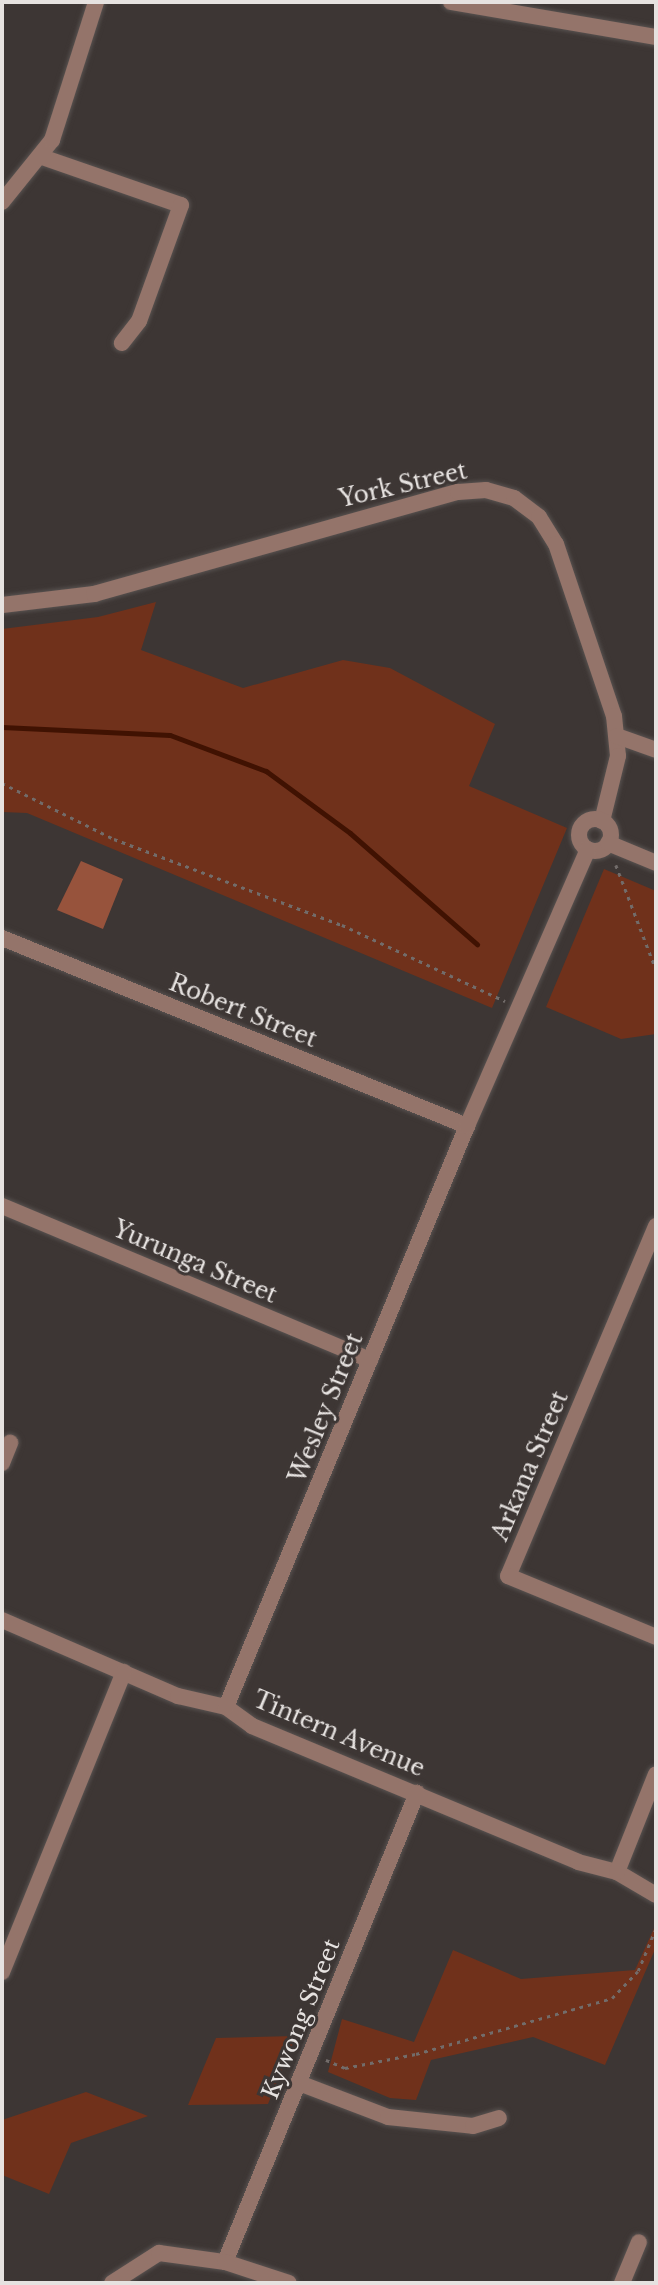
<!DOCTYPE html>
<html>
<head>
<meta charset="utf-8">
<style>
  body { margin:0 }
  #map { position:relative; width:658px; height:2285px; overflow:hidden; background:#3d3634; font-family:"Libre Baskerville",serif }
  div>[style] { position:absolute }
  .green>* { inset:0; background:#70311b }
  .stream>* { height:5px; margin:-2.5px; padding:0 2.5px; transform-origin:2.5px; border-radius:2.5px; background:#401202 }
  .building>* { inset:0; background:#97533c }
  .path>* { height:2.5px; margin-top:-1.25px; transform-origin:0; background:repeating-linear-gradient(90deg,#726c6a 0 3.5px,transparent 0 8.5px) }
  .roads { filter:drop-shadow(0 0 2px #585250) drop-shadow(0 0 2px #585250) }
  .minor>* { height:16px; margin:-8px; padding:0 8px; transform-origin:8px; border-radius:8px; background:#94746a }
  .minor>.ring { margin:-8px; padding:0; box-sizing:content-box; background:none; border:16px solid #94746a; border-radius:50% }
  span { translate:-50% -50%; white-space:nowrap; text-align:center; line-height:1.15; -webkit-text-stroke:6px #3d3634; paint-order:stroke }
  .street-label { font-size:23px; color:#e6e2e0 }
  .frame { position:absolute; inset:0; border:4px solid #e6e2e0; pointer-events:none }
</style>
</head>
<body>
<div id="map">
  <div class="green">
    <div style="clip-path:polygon(156px 602px,141px 650px,243px 688px,343px 660px,390px 668px,495px 724px,469px 786px,567px 828px,492px 1008px,27px 813px,2px 812px,2px 629px,98px 617px)"></div>
    <div style="clip-path:polygon(604px 869px,656px 891px,656px 1034px,621px 1039px,546px 1007px)"></div>
    <div style="clip-path:polygon(656px 1924px,656px 1947px,605px 2065px,533px 2037px,431px 2060px,416px 2100px,390px 2098px,328px 2072px,342px 2019px,414px 2042px,453px 1950px,521px 1979px,635px 1970px)"></div>
    <div style="clip-path:polygon(296px 2036px,268px 2104px,188px 2105px,216px 2038px)"></div>
    <div style="clip-path:polygon(86px 2092px,148px 2116px,71px 2143px,49px 2194px,2px 2175px,2px 2120px)"></div>
  </div>
  <div class="stream">
    <div style="left:2px;top:727px;width:168px;rotate:2.7deg"></div>
    <div style="left:170px;top:735px;width:103px;rotate:20.6deg"></div>
    <div style="left:266px;top:771px;width:104px;rotate:36.4deg"></div>
    <div style="left:350px;top:833px;width:169px;rotate:41.2deg"></div>
  </div>
  <div class="building">
    <div style="clip-path:polygon(81px 861px,123px 879px,103px 929px,57px 910px)"></div>
  </div>
  <div class="path">
    <div style="left:2px;top:783px;width:125px;rotate:26.6deg"></div>
    <div style="left:114px;top:839px;width:244px;rotate:20.7deg"></div>
    <div style="left:342px;top:925px;width:180px;rotate:25deg"></div>
    <div style="left:616px;top:865px;width:111px;rotate:69deg"></div>
    <div style="left:326px;top:2060px;width:21px;rotate:23deg"></div>
    <div style="left:345px;top:2068px;width:72px;rotate:-11.2deg"></div>
    <div style="left:416px;top:2054px;width:204px;rotate:-15.9deg"></div>
    <div style="left:612px;top:1998px;width:37px;rotate:-46deg"></div>
    <div style="left:638px;top:1971px;width:47px;rotate:-67.3deg"></div>
  </div>
  <div class="roads">
    <div class="minor">
      <div style="left:451px;top:2px;width:208px;rotate:9.7deg"></div>
      <div style="left:42px;top:157px;width:147px;rotate:19.1deg"></div>
      <div style="left:181px;top:205px;width:123px;rotate:109.9deg"></div>
      <div style="left:139px;top:321px;width:28px;rotate:128deg"></div>
      <div style="left:2px;top:202px;width:80px;rotate:-51.1deg"></div>
      <div style="left:52px;top:140px;width:145px;rotate:-72.3deg"></div>
      <div style="left:2px;top:605px;width:93px;rotate:-6.8deg"></div>
      <div style="left:94px;top:594px;width:378px;rotate:-15.7deg"></div>
      <div style="left:458px;top:492px;width:28px;rotate:-4deg"></div>
      <div style="left:486px;top:490px;width:29px;rotate:16deg"></div>
      <div style="left:514px;top:498px;width:31px;rotate:37deg"></div>
      <div style="left:539px;top:517px;width:32px;rotate:58deg"></div>
      <div style="left:556px;top:544px;width:182px;rotate:71.4deg"></div>
      <div style="left:614px;top:716px;width:40px;rotate:84.3deg"></div>
      <div style="left:618px;top:756px;width:67px;rotate:103.8deg"></div>
      <div style="left:617px;top:736px;width:41px;rotate:19.7deg"></div>
      <div class="ring" style="left:579px;top:819px;width:16px;height:16px"></div>
      <div style="left:608px;top:843px;width:52px;rotate:22.6deg"></div>
      <div style="left:2px;top:938px;width:502px;rotate:22.01deg"></div>
      <div style="left:2px;top:1206px;width:399px;rotate:22.7deg"></div>
      <div style="left:656px;top:1226px;width:380px;rotate:112.9deg"></div>
      <div style="left:508px;top:1576px;width:160px;rotate:22.4deg"></div>
      <div style="left:2px;top:1463px;width:22px;rotate:-68deg"></div>
      <div style="left:2px;top:1620px;width:192px;rotate:23.4deg"></div>
      <div style="left:178px;top:1696px;width:49px;rotate:12.9deg"></div>
      <div style="left:226px;top:1707px;width:32px;rotate:36deg"></div>
      <div style="left:252px;top:1726px;width:353px;rotate:22.6deg"></div>
      <div style="left:578px;top:1862px;width:40px;rotate:14.4deg"></div>
      <div style="left:617px;top:1872px;width:45px;rotate:30.5deg"></div>
      <div style="left:226px;top:1707px;width:629px;rotate:-67.47deg"></div>
      <div style="left:467px;top:1126px;width:302px;rotate:-66.4deg"></div>
      <div style="left:617px;top:1872px;width:105px;rotate:-68.3deg"></div>
      <div style="left:2px;top:1972px;width:324px;rotate:-67.9deg"></div>
      <div style="left:299px;top:2083px;width:95px;rotate:20.9deg"></div>
      <div style="left:388px;top:2117px;width:85px;rotate:6deg"></div>
      <div style="left:473px;top:2126px;width:27px;rotate:-17deg"></div>
      <div style="left:225px;top:2262px;width:507px;rotate:-67.74deg"></div>
      <div style="left:112px;top:2283px;width:56px;rotate:-32.6deg"></div>
      <div style="left:159px;top:2253px;width:67px;rotate:7.8deg"></div>
      <div style="left:225px;top:2262px;width:67px;rotate:18.2deg"></div>
      <div style="left:622px;top:2283px;width:44px;rotate:-67.5deg"></div>
    </div>
  </div>
  <div class="street-label">
    <span style="left:403px;top:485px;rotate:-13deg">York Street</span>
    <span style="left:243px;top:1011px;rotate:22deg">Robert Street</span>
    <span style="left:195px;top:1262px;rotate:23deg">Yurunga Street</span>
    <span style="left:326px;top:1408px;rotate:-68deg">Wesley Street</span>
    <span style="left:530px;top:1466px;rotate:-67deg">Arkana Street</span>
    <span style="left:339px;top:1734px;rotate:23deg">Tintern Avenue</span>
    <span style="left:301px;top:2019px;rotate:-68deg">Kywong Street</span>
  </div>
  <div class="frame"></div>
</div>
</body>
</html>
